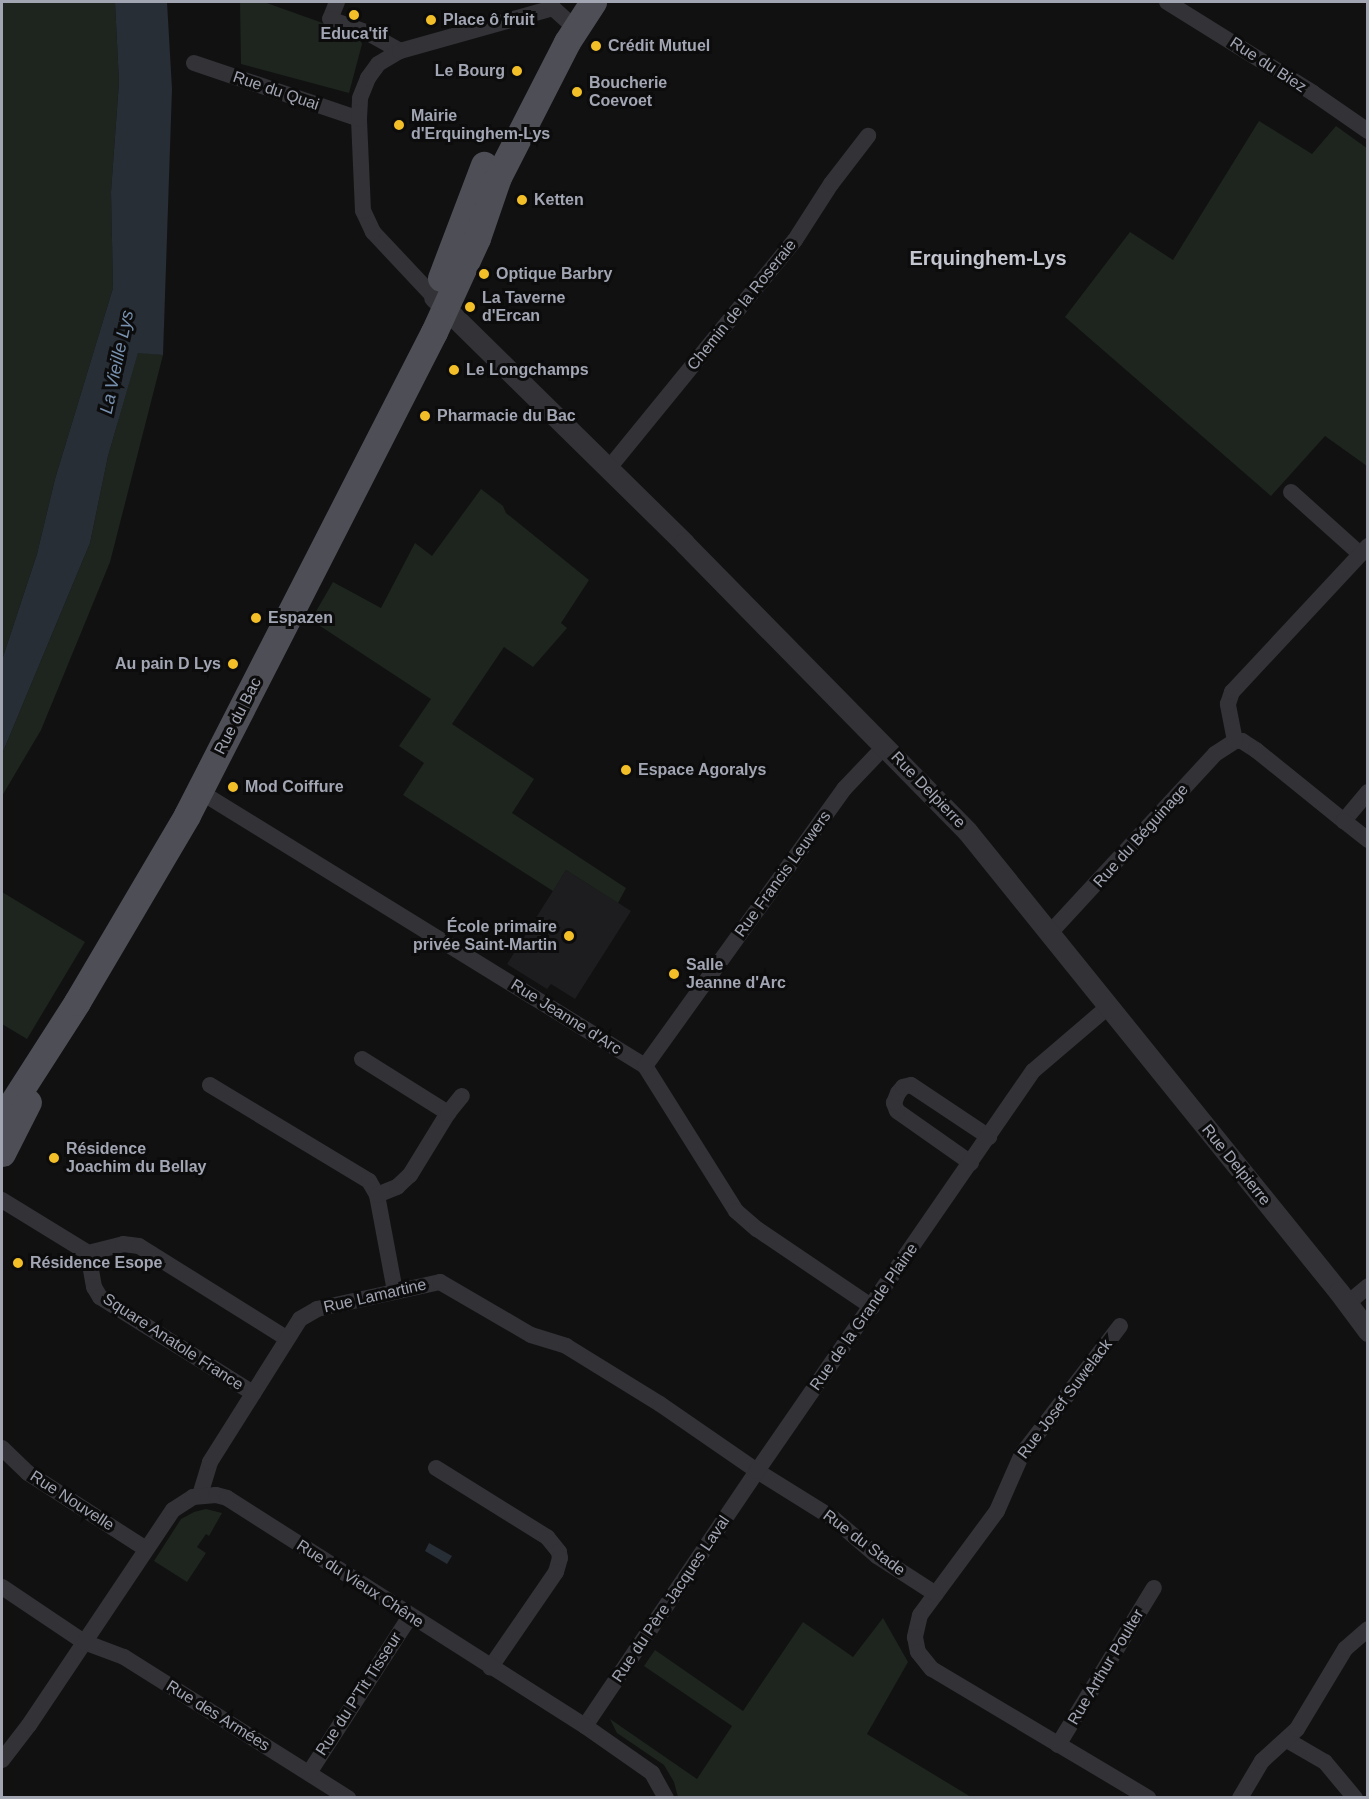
<!DOCTYPE html>
<html>
<head>
<meta charset="utf-8">
<style>
  body { margin:0 }
  #map { position:relative; width:1369px; height:1799px; overflow:hidden; background:#111112; font-family:Arial,sans-serif }
  div>[style] { position:absolute }
  .built>* { inset:0; background:#1d1d1f }
  .green>* { inset:0; background:#1d251e }
  .water>* { inset:0; background:#272e36 }
  .minor>* { height:16px; margin:-8px; padding:0 8px; transform-origin:8px; border-radius:8px; background:#323237 }
  .tertiary>* { height:21px; margin:-10.5px; padding:0 10.5px; transform-origin:10.5px; border-radius:10.5px; background:#323237 }
  .primary>* { height:27px; margin:-13.5px; padding:0 13.5px; transform-origin:13.5px; border-radius:13.5px; background:#4e4f56 }
  .dots>* { width:16px; height:16px; translate:-50% -50%; box-sizing:border-box; border:3px solid #0c0c0d; border-radius:50% }
  span { translate:-50% -50%; white-space:nowrap; text-align:center; line-height:1.15; -webkit-text-stroke:6px #0c0c0d; paint-order:stroke }
  .poi-label { font-size:16px; color:#a2a6b3; font-weight:700 }
  .left { translate:0 -50%; text-align:left }
  .right { translate:-100% -50%; text-align:right }
  .street-label { font-size:16px; color:#a2a6b3 }
  .water-label { font-size:18px; color:#7791af; font-style:italic }
  .quarter-label { font-size:20px; color:#c3c5cf; font-weight:700 }
  .frame { position:absolute; inset:0; border:3px solid #a2a6b3; pointer-events:none }
</style>
</head>
<body>
<div id="map">
  <div class="built">
    <div style="clip-path:polygon(566px 870px,631px 911px,575px 999px,551px 984px,547px 989px,507px 964px)"></div>
  </div>
  <div class="green">
    <div style="clip-path:polygon(2px 2px,115px 2px,119px 82px,111px 192px,113px 288px,55px 479px,37px 554px,2px 660px)"></div>
    <div style="clip-path:polygon(240px 2px,264px 2px,359px 36px,362px 44px,349px 93px,241px 64px)"></div>
    <div style="clip-path:polygon(1259px 121px,1312px 154px,1336px 126px,1368px 149px,1367px 466px,1325px 436px,1271px 496px,1065px 317px,1130px 232px,1173px 260px)"></div>
    <div style="clip-path:polygon(138px 352px,163px 355px,110px 562px,41px 730px,2px 796px,2px 754px,90px 543px,108px 456px)"></div>
    <div style="clip-path:polygon(481px 489px,503px 506px,506px 513px,589px 580px,561px 623px,567px 628px,533px 667px,504px 647px,452px 724px,534px 779px,512px 813px,626px 888px,618px 903px,566px 870px,553px 891px,403px 795px,424px 763px,399px 746px,431px 699px,311px 620px,333px 582px,381px 608px,415px 543px,432px 556px)"></div>
    <div style="clip-path:polygon(2px 892px,85px 942px,27px 1039px,2px 1024px)"></div>
    <div style="clip-path:polygon(206px 1509px,222px 1513px,209px 1536px,206px 1534px,197px 1547px,206px 1553px,187px 1582px,154px 1561px,181px 1519px,194px 1512px)"></div>
    <div style="clip-path:polygon(883px 1618px,908px 1662px,867px 1734px,971px 1797px,678px 1797px,674px 1782px,664px 1765px,617px 1733px,610px 1719px,697px 1779px,732px 1726px,644px 1666px,655px 1650px,743px 1711px,803px 1622px,853px 1657px)"></div>
  </div>
  <div class="water">
    <div style="clip-path:polygon(115px 2px,167px 2px,172px 89px,163px 355px,138px 353px,108px 456px,90px 543px,2px 754px,2px 660px,37px 554px,55px 479px,113px 288px,111px 192px,119px 82px)"></div>
    <div style="clip-path:polygon(429px 1543px,452px 1556px,447px 1564px,425px 1551px)"></div>
  </div>
  <div class="minor">
    <div style="left:337px;top:2px;width:18px;rotate:112deg"></div>
    <div style="left:330px;top:19px;width:40px;rotate:20.2deg"></div>
    <div style="left:368px;top:33px;width:37px;rotate:29deg"></div>
    <div style="left:1167px;top:2px;width:172px;rotate:31.9deg"></div>
    <div style="left:1313px;top:93px;width:67px;rotate:34.6deg"></div>
    <div style="left:194px;top:63px;width:174px;rotate:18.7deg"></div>
    <div style="left:434px;top:297px;width:89px;rotate:-133.2deg"></div>
    <div style="left:373px;top:232px;width:23px;rotate:-115deg"></div>
    <div style="left:363px;top:211px;width:92px;rotate:-92.5deg"></div>
    <div style="left:359px;top:119px;width:21px;rotate:-87deg"></div>
    <div style="left:360px;top:98px;width:22px;rotate:-68deg"></div>
    <div style="left:368px;top:78px;width:17px;rotate:-54deg"></div>
    <div style="left:378px;top:64px;width:26px;rotate:-31deg"></div>
    <div style="left:400px;top:51px;width:159px;rotate:-15.7deg"></div>
    <div style="left:553px;top:8px;width:30px;rotate:42deg"></div>
    <div style="left:609px;top:468px;width:294px;rotate:-50.8deg"></div>
    <div style="left:795px;top:240px;width:67px;rotate:-57.3deg"></div>
    <div style="left:831px;top:184px;width:61px;rotate:-52.4deg"></div>
    <div style="left:1291px;top:492px;width:93px;rotate:41.9deg"></div>
    <div style="left:1235px;top:741px;width:7px"></div>
    <div style="left:1242px;top:741px;width:17px;rotate:33deg"></div>
    <div style="left:1256px;top:750px;width:113px;rotate:38.9deg"></div>
    <div style="left:199px;top:791px;width:524px;rotate:31.66deg"></div>
    <div style="left:645px;top:1066px;width:171px;rotate:57.9deg"></div>
    <div style="left:736px;top:1211px;width:28px;rotate:41deg"></div>
    <div style="left:757px;top:1229px;width:139px;rotate:34.1deg"></div>
    <div style="left:1368px;top:792px;width:38px;rotate:130deg"></div>
    <div style="left:1344px;top:821px;width:31px;rotate:38deg"></div>
    <div style="left:1049px;top:934px;width:245px;rotate:-47.3deg"></div>
    <div style="left:1215px;top:754px;width:24px;rotate:-33deg"></div>
    <div style="left:1235px;top:741px;width:38px;rotate:-101deg"></div>
    <div style="left:1228px;top:704px;width:13px;rotate:-72deg"></div>
    <div style="left:1232px;top:692px;width:200px;rotate:-47deg"></div>
    <div style="left:362px;top:1059px;width:102px;rotate:32.1deg"></div>
    <div style="left:645px;top:1066px;width:341px;rotate:-54.3deg"></div>
    <div style="left:844px;top:789px;width:59px;rotate:-46.4deg"></div>
    <div style="left:210px;top:1085px;width:186px;rotate:31.1deg"></div>
    <div style="left:369px;top:1181px;width:16px;rotate:60deg"></div>
    <div style="left:377px;top:1195px;width:98px;rotate:79.4deg"></div>
    <div style="left:971px;top:1163px;width:90px;rotate:-144.9deg"></div>
    <div style="left:897px;top:1111px;width:9px;rotate:-111deg"></div>
    <div style="left:894px;top:1103px;width:11px;rotate:-68deg"></div>
    <div style="left:898px;top:1093px;width:8px;rotate:-50deg"></div>
    <div style="left:903px;top:1087px;width:8px;rotate:-14deg"></div>
    <div style="left:911px;top:1085px;width:94px;rotate:33.7deg"></div>
    <div style="left:377px;top:1195px;width:22px;rotate:-22deg"></div>
    <div style="left:397px;top:1187px;width:18px;rotate:-43deg"></div>
    <div style="left:410px;top:1175px;width:73px;rotate:-58.5deg"></div>
    <div style="left:448px;top:1113px;width:22px;rotate:-51deg"></div>
    <div style="left:2px;top:1200px;width:101px;rotate:31.6deg"></div>
    <div style="left:88px;top:1253px;width:36px;rotate:-14deg"></div>
    <div style="left:123px;top:1244px;width:16px;rotate:7deg"></div>
    <div style="left:139px;top:1246px;width:173px;rotate:32deg"></div>
    <div style="left:88px;top:1253px;width:35px;rotate:80deg"></div>
    <div style="left:94px;top:1287px;width:12px;rotate:59deg"></div>
    <div style="left:100px;top:1297px;width:181px;rotate:32.1deg"></div>
    <div style="left:1348px;top:1303px;width:26px;rotate:-40deg"></div>
    <div style="left:1120px;top:1326px;width:161px;rotate:127.4deg"></div>
    <div style="left:1022px;top:1454px;width:62px;rotate:113.7deg"></div>
    <div style="left:997px;top:1511px;width:129px;rotate:126.5deg"></div>
    <div style="left:920px;top:1615px;width:23px;rotate:103deg"></div>
    <div style="left:915px;top:1637px;width:15px;rotate:79deg"></div>
    <div style="left:918px;top:1652px;width:22px;rotate:51deg"></div>
    <div style="left:932px;top:1669px;width:252px;rotate:30.8deg"></div>
    <div style="left:2px;top:1448px;width:36px;rotate:44deg"></div>
    <div style="left:28px;top:1473px;width:140px;rotate:32.8deg"></div>
    <div style="left:436px;top:1468px;width:131px;rotate:31.9deg"></div>
    <div style="left:547px;top:1537px;width:19px;rotate:51deg"></div>
    <div style="left:559px;top:1552px;width:6px;rotate:81deg"></div>
    <div style="left:560px;top:1558px;width:15px;rotate:106deg"></div>
    <div style="left:556px;top:1572px;width:116px;rotate:124.5deg"></div>
    <div style="left:200px;top:1495px;width:34px;rotate:-73deg"></div>
    <div style="left:210px;top:1462px;width:169px;rotate:-57.8deg"></div>
    <div style="left:300px;top:1319px;width:20px;rotate:-30deg"></div>
    <div style="left:317px;top:1309px;width:126px;rotate:-12.4deg"></div>
    <div style="left:440px;top:1282px;width:105px;rotate:30.2deg"></div>
    <div style="left:531px;top:1335px;width:37px;rotate:17deg"></div>
    <div style="left:566px;top:1346px;width:110px;rotate:31.7deg"></div>
    <div style="left:660px;top:1404px;width:118px;rotate:34.6deg"></div>
    <div style="left:757px;top:1471px;width:91px;rotate:31.9deg"></div>
    <div style="left:834px;top:1519px;width:57px;rotate:40.7deg"></div>
    <div style="left:877px;top:1556px;width:70px;rotate:32.8deg"></div>
    <div style="left:2px;top:1587px;width:99px;rotate:33.9deg"></div>
    <div style="left:84px;top:1642px;width:43px;rotate:20.6deg"></div>
    <div style="left:124px;top:1657px;width:265px;rotate:32.2deg"></div>
    <div style="left:585px;top:1726px;width:308px;rotate:-56deg"></div>
    <div style="left:757px;top:1471px;width:486px;rotate:-55.4deg"></div>
    <div style="left:1033px;top:1071px;width:99px;rotate:-40.5deg"></div>
    <div style="left:1287px;top:1740px;width:44px;rotate:30.1deg"></div>
    <div style="left:1325px;top:1762px;width:47px;rotate:50.2deg"></div>
    <div style="left:1058px;top:1745px;width:184px;rotate:-58.6deg"></div>
    <div style="left:2px;top:1760px;width:44px;rotate:-52.4deg"></div>
    <div style="left:29px;top:1725px;width:259px;rotate:-56.2deg"></div>
    <div style="left:173px;top:1510px;width:24px;rotate:-33deg"></div>
    <div style="left:193px;top:1497px;width:23px;rotate:-5deg"></div>
    <div style="left:216px;top:1495px;width:11px;rotate:15deg"></div>
    <div style="left:227px;top:1498px;width:424px;rotate:32.5deg"></div>
    <div style="left:585px;top:1726px;width:82px;rotate:35deg"></div>
    <div style="left:652px;top:1773px;width:29px;rotate:61deg"></div>
    <div style="left:309px;top:1773px;width:187px;rotate:-57.2deg"></div>
    <div style="left:1240px;top:1798px;width:43px;rotate:-59.3deg"></div>
    <div style="left:1262px;top:1761px;width:47px;rotate:-42.4deg"></div>
    <div style="left:1297px;top:1729px;width:93px;rotate:-59deg"></div>
    <div style="left:1345px;top:1649px;width:30px;rotate:-41deg"></div>
  </div>
  <div class="tertiary">
    <div style="left:434px;top:297px;width:351px;rotate:44.5deg"></div>
    <div style="left:684px;top:543px;width:404px;rotate:45.5deg"></div>
    <div style="left:967px;top:831px;width:592px;rotate:51.1deg"></div>
    <div style="left:1339px;top:1292px;width:49px;rotate:53.4deg"></div>
  </div>
  <div class="primary">
    <div style="left:441px;top:278px;width:121px;rotate:-69.2deg"></div>
    <div style="left:2px;top:1119px;width:139px;rotate:-57.3deg"></div>
    <div style="left:77px;top:1002px;width:217px;rotate:-59.5deg"></div>
    <div style="left:187px;top:815px;width:542px;rotate:-62.92deg"></div>
    <div style="left:434px;top:332px;width:103px;rotate:-65.4deg"></div>
    <div style="left:477px;top:238px;width:65px;rotate:-71deg"></div>
    <div style="left:498px;top:177px;width:152px;rotate:-62.9deg"></div>
    <div style="left:567px;top:42px;width:48px;rotate:-57deg"></div>
    <div style="left:2px;top:1153px;width:57px;rotate:-63deg"></div>
  </div>
  <div class="dots">
    <div style="left:354px;top:15px;background:#f3bf28"></div>
    <div style="left:431px;top:20px;background:#f3bf28"></div>
    <div style="left:596px;top:46px;background:#f3bf28"></div>
    <div style="left:517px;top:71px;background:#f3bf28"></div>
    <div style="left:577px;top:92px;background:#f3bf28"></div>
    <div style="left:399px;top:125px;background:#f3bf28"></div>
    <div style="left:522px;top:200px;background:#f3bf28"></div>
    <div style="left:484px;top:274px;background:#f3bf28"></div>
    <div style="left:470px;top:307px;background:#f3bf28"></div>
    <div style="left:454px;top:370px;background:#f3bf28"></div>
    <div style="left:425px;top:416px;background:#f3bf28"></div>
    <div style="left:256px;top:618px;background:#f3bf28"></div>
    <div style="left:233px;top:664px;background:#f3bf28"></div>
    <div style="left:626px;top:770px;background:#f3bf28"></div>
    <div style="left:233px;top:787px;background:#f3bf28"></div>
    <div style="left:569px;top:936px;background:#f3bf28"></div>
    <div style="left:674px;top:974px;background:#f3bf28"></div>
    <div style="left:54px;top:1158px;background:#f3bf28"></div>
    <div style="left:18px;top:1263px;background:#f3bf28"></div>
  </div>
  <div class="poi-label">
    <span class="left" style="left:443px;top:20px">Place ô fruit</span>
    <span style="left:354px;top:34px">Educa'tif</span>
    <span class="left" style="left:608px;top:46px">Crédit Mutuel</span>
    <span class="right" style="left:505px;top:71px">Le Bourg</span>
    <span class="left" style="left:589px;top:92px">Boucherie<br>Coevoet</span>
    <span class="left" style="left:411px;top:125px">Mairie<br>d'Erquinghem-Lys</span>
    <span class="left" style="left:534px;top:200px">Ketten</span>
    <span class="left" style="left:496px;top:274px">Optique Barbry</span>
    <span class="left" style="left:482px;top:307px">La Taverne<br>d'Ercan</span>
    <span class="left" style="left:466px;top:370px">Le Longchamps</span>
    <span class="left" style="left:437px;top:416px">Pharmacie du Bac</span>
    <span class="left" style="left:268px;top:618px">Espazen</span>
    <span class="right" style="left:221px;top:664px">Au pain D Lys</span>
    <span class="left" style="left:638px;top:770px">Espace Agoralys</span>
    <span class="left" style="left:245px;top:787px">Mod Coiffure</span>
    <span class="right" style="left:557px;top:936px">École primaire<br>privée Saint-Martin</span>
    <span class="left" style="left:686px;top:974px">Salle<br>Jeanne d'Arc</span>
    <span class="left" style="left:66px;top:1158px">Résidence<br>Joachim du Bellay</span>
    <span class="left" style="left:30px;top:1263px">Résidence Esope</span>
  </div>
  <div class="street-label">
    <span style="left:1268px;top:65px;rotate:33deg">Rue du Biez</span>
    <span style="left:276px;top:91px;rotate:19deg">Rue du Quai</span>
    <span style="left:742px;top:305px;rotate:-51deg">Chemin de la Roseraie</span>
    <span style="left:238px;top:716px;rotate:-63deg">Rue du Bac</span>
    <span style="left:928px;top:790px;rotate:46deg">Rue Delpierre</span>
    <span style="left:1141px;top:836px;rotate:-48deg">Rue du Béguinage</span>
    <span style="left:783px;top:874px;rotate:-54deg">Rue Francis Leuwers</span>
    <span style="left:566px;top:1017px;rotate:32deg">Rue Jeanne d'Arc</span>
    <span style="left:1236px;top:1165px;rotate:51deg">Rue Delpierre</span>
    <span style="left:375px;top:1296px;rotate:-13deg">Rue Lamartine</span>
    <span style="left:864px;top:1317px;rotate:-55deg">Rue de la Grande Plaine</span>
    <span style="left:173px;top:1342px;rotate:33deg">Square Anatole France</span>
    <span style="left:1065px;top:1399px;rotate:-53deg">Rue Josef Suwelack</span>
    <span style="left:72px;top:1501px;rotate:33deg">Rue Nouvelle</span>
    <span style="left:864px;top:1543px;rotate:37deg">Rue du Stade</span>
    <span style="left:360px;top:1584px;rotate:33deg">Rue du Vieux Chêne</span>
    <span style="left:671px;top:1599px;rotate:-56deg">Rue du Père Jacques Laval</span>
    <span style="left:1106px;top:1667px;rotate:-59deg">Rue Arthur Poulter</span>
    <span style="left:359px;top:1694px;rotate:-57deg">Rue du P'Tit Tisseur</span>
    <span style="left:218px;top:1716px;rotate:32deg">Rue des Armées</span>
  </div>
  <div class="water-label">
    <span style="left:117px;top:362px;rotate:-78deg">La Vieille Lys</span>
  </div>
  <div class="quarter-label">
    <span style="left:988px;top:258px">Erquinghem-Lys</span>
  </div>
  <div class="frame"></div>
</div>
</body>
</html>
